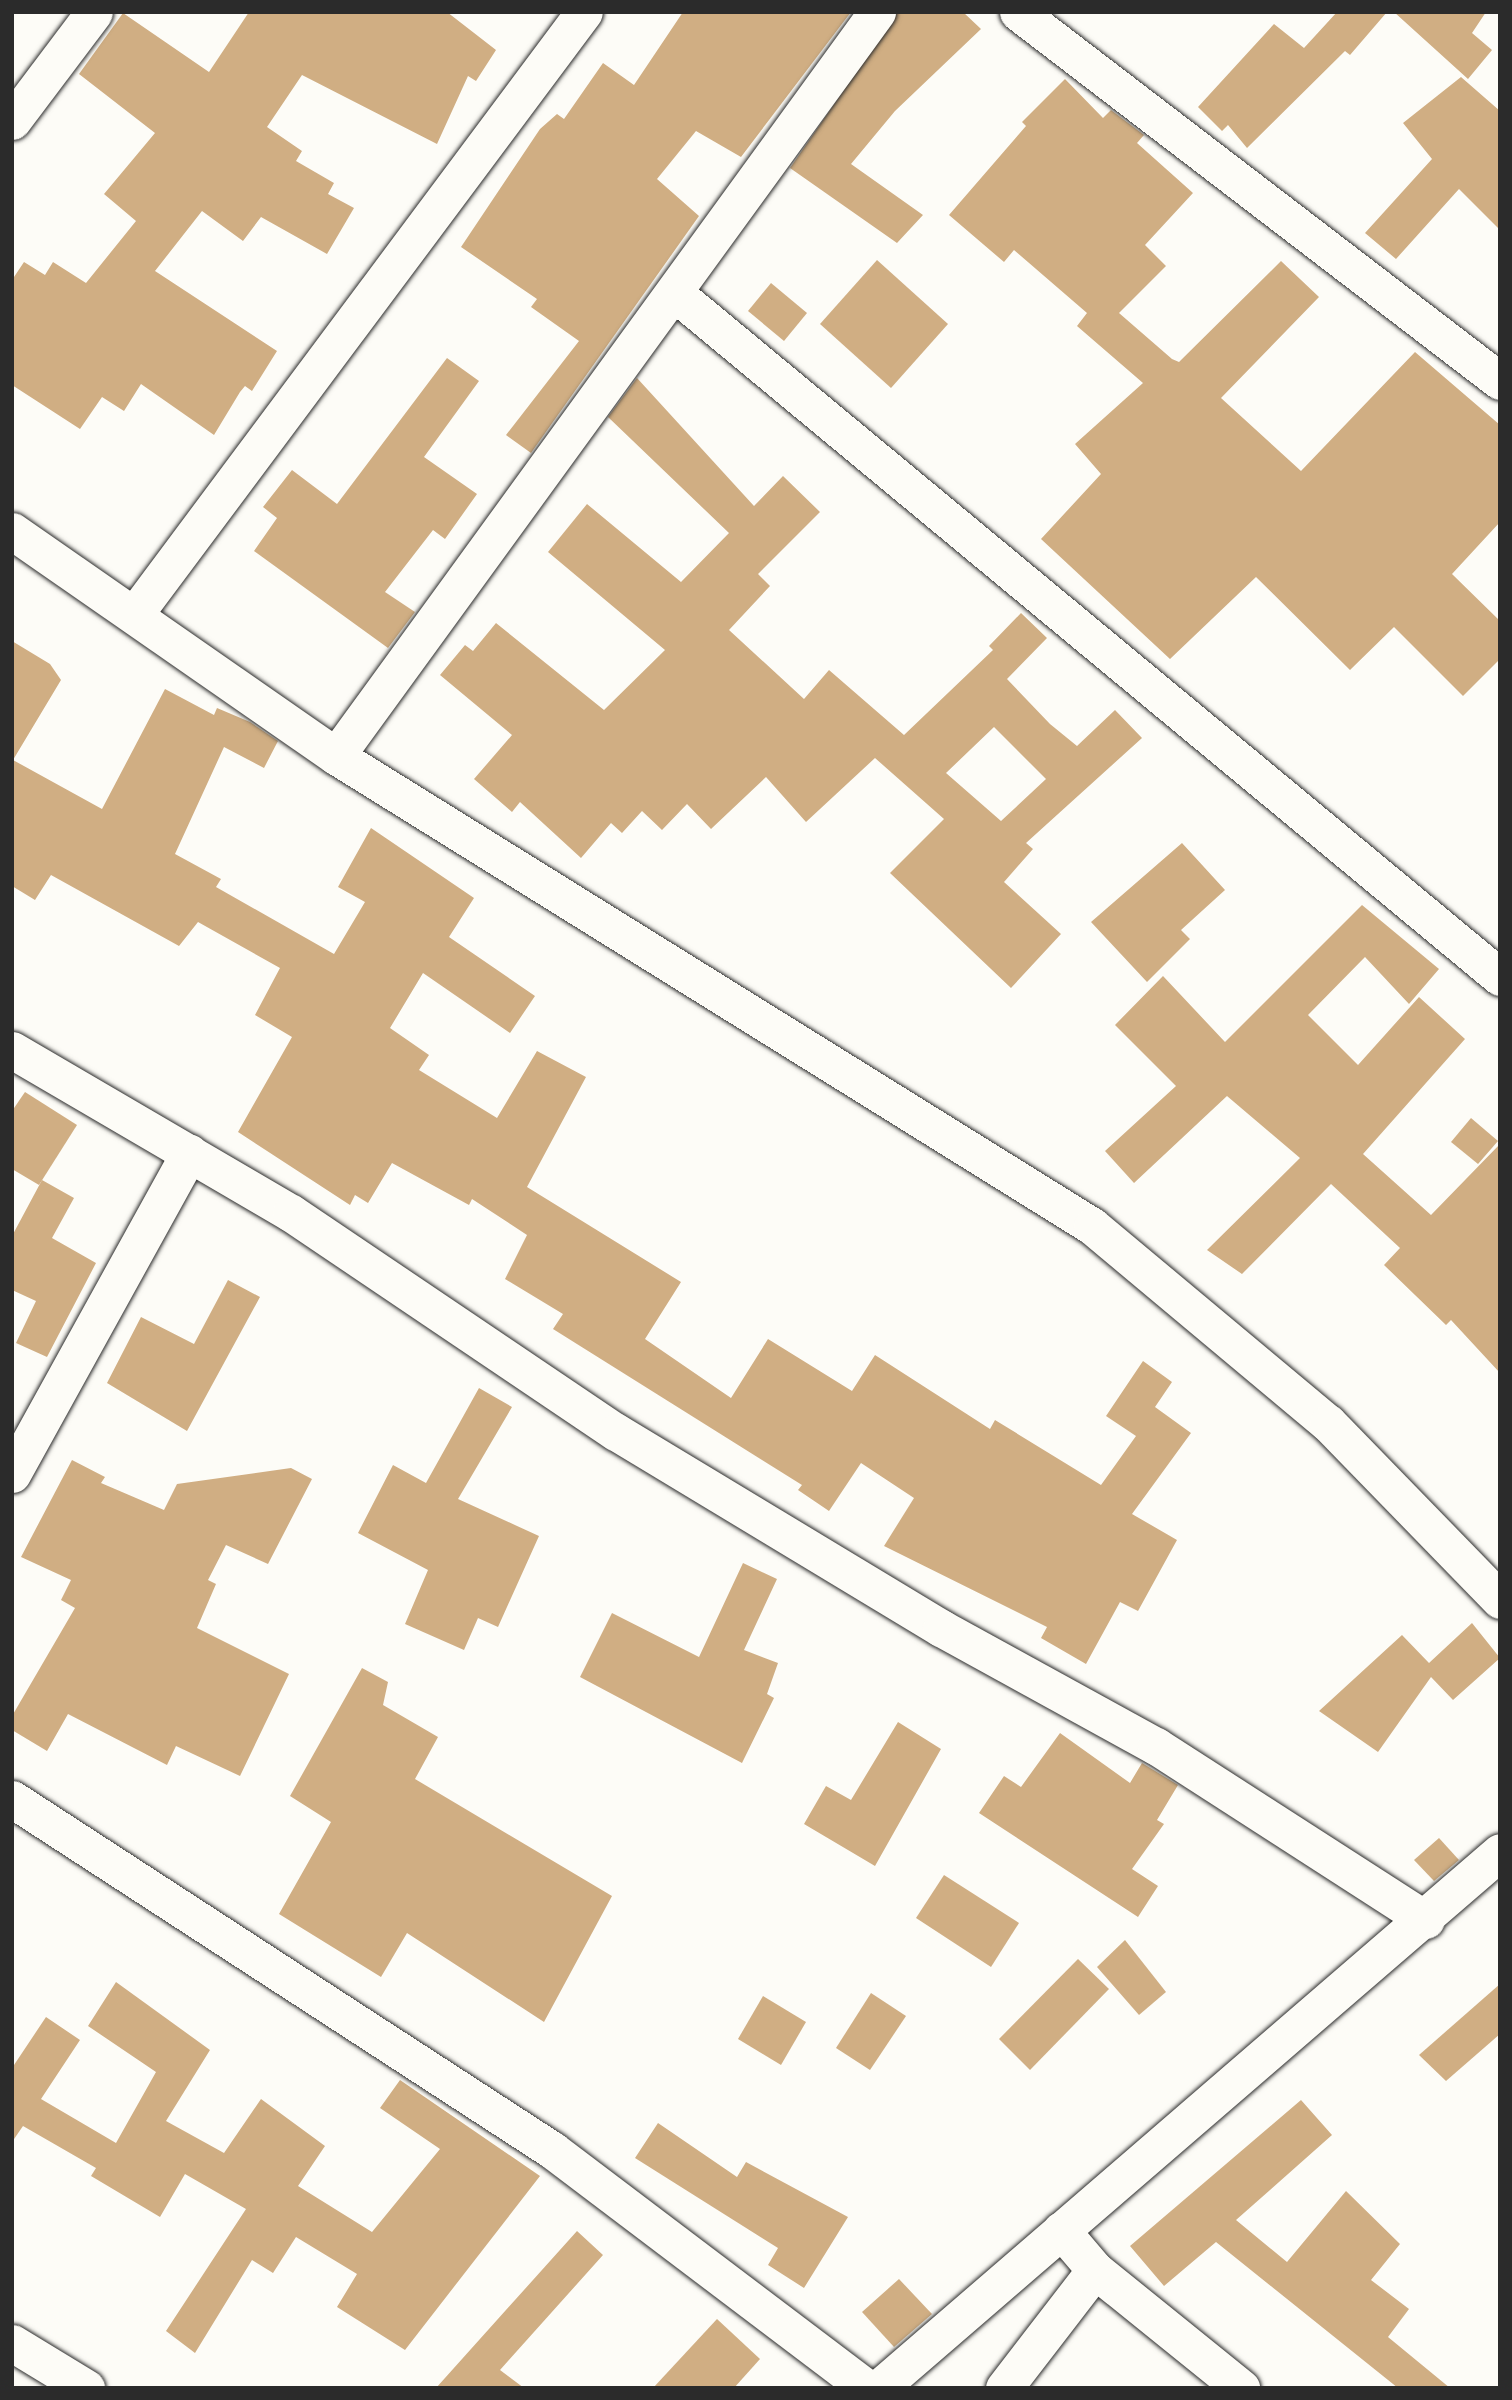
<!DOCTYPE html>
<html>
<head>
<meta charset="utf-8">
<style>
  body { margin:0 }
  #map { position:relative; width:1512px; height:2400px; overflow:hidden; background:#fdfcf7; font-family:Kalam,sans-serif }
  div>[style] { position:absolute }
  .building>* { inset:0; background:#d0ae83 }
  .roads { filter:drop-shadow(0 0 2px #2b2b2b) drop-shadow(0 0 2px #2b2b2b) }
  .minor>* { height:37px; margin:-18.5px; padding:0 18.5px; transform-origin:18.5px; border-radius:18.5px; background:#fdfcf7 }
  span { translate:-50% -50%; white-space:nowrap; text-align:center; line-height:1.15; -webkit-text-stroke:5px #fdfcf7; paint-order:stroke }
  .frame { position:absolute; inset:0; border:14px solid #2b2b2b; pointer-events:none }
</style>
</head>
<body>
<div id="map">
  <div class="building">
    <div style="clip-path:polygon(249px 12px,447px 12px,496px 50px,476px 81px,468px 76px,437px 144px,302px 75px,267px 127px,302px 151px,296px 161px,334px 183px,328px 194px,354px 208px,327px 254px,261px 217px,243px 241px,202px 211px,155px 271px,277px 351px,252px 391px,245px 386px,240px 392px,214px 435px,141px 384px,124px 411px,102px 397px,80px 429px,12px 385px,12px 280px,24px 262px,45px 275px,53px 262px,86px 283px,136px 221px,104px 194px,155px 133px,79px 74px,123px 13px,209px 72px)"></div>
    <div style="clip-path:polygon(683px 12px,851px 12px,741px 157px,696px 131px,657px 179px,699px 216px,531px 453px,506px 435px,579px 341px,531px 307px,537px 299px,461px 247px,540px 129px,557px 114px,564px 119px,603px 63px,634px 85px)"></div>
    <div style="clip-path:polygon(898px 12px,963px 12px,981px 29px,895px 111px,851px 164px,923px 215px,897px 243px,790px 168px)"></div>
    <div style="clip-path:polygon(1337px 12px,1387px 12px,1350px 55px,1345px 51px,1247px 148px,1228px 125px,1222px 131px,1198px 107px,1274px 24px,1304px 48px)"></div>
    <div style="clip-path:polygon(1394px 12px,1486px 12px,1472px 33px,1492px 50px,1468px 79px)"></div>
    <div style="clip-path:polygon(1461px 77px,1500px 111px,1500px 230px,1459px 189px,1396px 259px,1365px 233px,1432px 159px,1403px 123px)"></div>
    <div style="clip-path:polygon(1065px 79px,1103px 118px,1111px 110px,1144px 135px,1137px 143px,1193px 193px,1145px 245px,1166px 266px,1119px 313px,1172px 359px,1179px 362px,1281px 261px,1319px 297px,1221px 398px,1301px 471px,1415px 352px,1500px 425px,1500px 522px,1452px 574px,1500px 621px,1500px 659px,1463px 696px,1394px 627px,1350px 670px,1256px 577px,1170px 659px,1041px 539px,1101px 474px,1075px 444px,1143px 383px,1077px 326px,1087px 313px,1014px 250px,1004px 262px,949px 215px,1026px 126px,1022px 122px)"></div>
    <div style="clip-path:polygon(877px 260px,948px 324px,891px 388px,820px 324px)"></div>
    <div style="clip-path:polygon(771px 283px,807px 313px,784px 341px,748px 311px)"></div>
    <div style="clip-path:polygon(447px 358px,479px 381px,424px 457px,477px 494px,445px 539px,433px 530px,385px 592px,415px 612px,388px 648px,254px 551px,277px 518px,263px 507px,292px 470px,337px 504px)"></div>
    <div style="clip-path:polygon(evenodd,637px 378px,754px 506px,783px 476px,820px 512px,758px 574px,770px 586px,729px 630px,804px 699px,829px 670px,904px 735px,993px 650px,989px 646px,1021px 613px,1047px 638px,1007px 679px,1050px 724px,1077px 746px,1115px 710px,1142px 738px,1026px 843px,1033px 849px,1004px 882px,1061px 934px,1011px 988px,890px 873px,944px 819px,875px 758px,806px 822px,766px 777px,711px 829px,687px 804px,662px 830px,642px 811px,622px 833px,611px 823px,581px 858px,520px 802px,512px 812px,474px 779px,512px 735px,440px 675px,465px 645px,473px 651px,496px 623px,604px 710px,665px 650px,548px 552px,587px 504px,681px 582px,729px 533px,608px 417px,637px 378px,994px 727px,1046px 779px,1001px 821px,946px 773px,994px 727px)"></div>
    <div style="clip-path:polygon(12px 641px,50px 664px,61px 680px,13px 760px,102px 809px,165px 689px,214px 715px,217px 708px,250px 722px,278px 741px,264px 768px,224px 747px,175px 854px,221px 879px,216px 887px,334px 954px,365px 902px,338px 887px,371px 828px,474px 898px,449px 937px,535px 996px,510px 1033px,423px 973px,390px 1028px,429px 1055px,419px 1070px,497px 1118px,537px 1051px,586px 1077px,527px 1187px,681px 1282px,645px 1339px,731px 1398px,768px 1339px,852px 1391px,875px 1355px,990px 1429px,995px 1420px,1101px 1485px,1136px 1436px,1106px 1416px,1143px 1361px,1172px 1382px,1155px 1407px,1191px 1433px,1132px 1514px,1177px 1540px,1138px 1611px,1120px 1602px,1086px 1664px,1041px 1638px,1047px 1627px,884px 1546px,914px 1498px,861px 1463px,829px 1511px,798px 1490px,802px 1485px,553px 1329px,563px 1314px,505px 1279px,527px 1235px,472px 1199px,469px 1205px,392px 1163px,368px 1203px,355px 1195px,350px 1205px,238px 1132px,292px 1037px,255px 1015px,280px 968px,198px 922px,179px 946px,51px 875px,35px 900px,12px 886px)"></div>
    <div style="clip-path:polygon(1182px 843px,1225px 890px,1181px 930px,1190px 939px,1147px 982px,1091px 922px)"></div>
    <div style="clip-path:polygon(1362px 905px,1439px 969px,1409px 1004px,1365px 957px,1308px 1015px,1358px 1065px,1419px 997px,1465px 1039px,1363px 1154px,1431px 1215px,1500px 1144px,1500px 1373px,1451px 1320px,1446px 1325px,1384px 1265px,1400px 1248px,1331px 1184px,1242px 1274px,1207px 1250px,1300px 1158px,1227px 1096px,1134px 1183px,1105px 1151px,1176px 1086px,1115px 1025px,1163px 976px,1225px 1042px)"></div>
    <div style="clip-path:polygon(25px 1092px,77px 1125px,39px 1185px,12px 1169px,12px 1111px)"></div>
    <div style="clip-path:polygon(1471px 1118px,1498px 1141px,1478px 1164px,1451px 1142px)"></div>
    <div style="clip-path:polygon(42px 1180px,74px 1198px,52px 1238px,96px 1263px,47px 1357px,16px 1343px,36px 1301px,12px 1290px,12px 1236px)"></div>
    <div style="clip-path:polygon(228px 1280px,260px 1297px,187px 1431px,107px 1383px,141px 1317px,194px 1344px)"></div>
    <div style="clip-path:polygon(479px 1388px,512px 1407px,458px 1499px,539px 1536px,498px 1627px,478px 1618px,464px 1650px,405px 1624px,428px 1570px,358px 1533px,393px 1465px,426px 1483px)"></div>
    <div style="clip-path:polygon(72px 1460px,105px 1477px,101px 1483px,164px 1510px,177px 1484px,291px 1468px,312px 1479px,268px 1564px,226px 1545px,208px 1580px,216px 1584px,197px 1628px,289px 1674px,240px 1776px,176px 1746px,167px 1765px,68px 1714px,47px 1751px,12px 1730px,12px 1716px,75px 1608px,61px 1600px,71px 1580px,21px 1557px)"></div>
    <div style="clip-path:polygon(743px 1563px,777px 1579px,744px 1650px,778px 1663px,767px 1694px,774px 1698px,742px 1763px,580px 1677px,612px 1613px,699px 1657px)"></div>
    <div style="clip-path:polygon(1472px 1623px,1500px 1658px,1453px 1700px,1431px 1677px,1378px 1752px,1319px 1711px,1402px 1635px,1429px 1663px)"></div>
    <div style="clip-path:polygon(362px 1668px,388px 1682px,383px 1705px,438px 1737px,415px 1779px,612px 1896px,544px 2022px,407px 1933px,381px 1977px,279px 1914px,331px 1822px,290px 1796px)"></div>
    <div style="clip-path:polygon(898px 1722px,941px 1749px,875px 1866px,804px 1824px,826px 1786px,851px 1800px)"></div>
    <div style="clip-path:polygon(1060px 1733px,1130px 1783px,1142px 1763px,1178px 1785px,1157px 1820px,1164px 1824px,1132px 1869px,1158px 1886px,1138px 1917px,979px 1813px,1004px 1776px,1021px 1787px)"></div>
    <div style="clip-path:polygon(1439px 1838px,1459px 1860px,1434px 1881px,1414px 1860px)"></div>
    <div style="clip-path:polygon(944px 1875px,1019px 1923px,991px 1967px,916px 1918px)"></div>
    <div style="clip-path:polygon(1125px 1940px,1166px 1992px,1139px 2015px,1097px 1967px)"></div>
    <div style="clip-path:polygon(1078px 1959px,1109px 1989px,1030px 2070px,999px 2039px)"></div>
    <div style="clip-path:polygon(116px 1982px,210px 2050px,166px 2121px,224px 2153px,261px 2099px,325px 2146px,298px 2186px,372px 2232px,440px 2149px,380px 2108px,400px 2080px,540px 2176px,405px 2350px,337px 2307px,357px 2274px,296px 2237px,273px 2273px,252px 2260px,195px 2353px,166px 2331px,246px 2209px,185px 2174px,160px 2217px,91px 2176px,96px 2168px,23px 2126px,12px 2142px,12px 2068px,46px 2017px,80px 2040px,41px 2099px,116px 2143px,156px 2072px,88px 2026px)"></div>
    <div style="clip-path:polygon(1500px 1984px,1500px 2034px,1446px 2081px,1419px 2055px)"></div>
    <div style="clip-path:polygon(871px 1993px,906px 2016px,870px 2070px,836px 2048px)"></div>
    <div style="clip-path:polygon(763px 1996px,806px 2022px,781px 2065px,738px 2039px)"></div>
    <div style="clip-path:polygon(1301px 2100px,1332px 2135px,1236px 2220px,1287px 2262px,1346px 2191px,1400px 2244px,1371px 2280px,1409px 2309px,1388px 2337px,1450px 2388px,1398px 2388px,1216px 2242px,1164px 2286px,1130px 2246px)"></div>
    <div style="clip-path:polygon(658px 2123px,737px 2177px,746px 2162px,848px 2217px,804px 2288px,768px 2265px,778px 2248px,635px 2158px)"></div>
    <div style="clip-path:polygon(577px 2231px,603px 2255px,500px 2370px,524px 2388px,436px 2388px)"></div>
    <div style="clip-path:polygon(899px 2279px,932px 2314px,894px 2347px,862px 2312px)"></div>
    <div style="clip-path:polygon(717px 2319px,760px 2359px,734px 2388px,653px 2388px)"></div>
  </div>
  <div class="roads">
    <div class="minor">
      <div style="left:1018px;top:12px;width:607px;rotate:37.44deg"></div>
      <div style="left:12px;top:121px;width:136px;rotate:-53deg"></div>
      <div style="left:677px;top:295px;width:1069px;rotate:39.65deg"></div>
      <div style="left:12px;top:531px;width:394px;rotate:34.8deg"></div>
      <div style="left:336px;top:756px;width:890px;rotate:31.87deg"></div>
      <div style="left:1092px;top:1226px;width:307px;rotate:39.9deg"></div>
      <div style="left:1328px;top:1423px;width:247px;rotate:45.8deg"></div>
      <div style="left:134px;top:615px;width:752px;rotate:-53.27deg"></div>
      <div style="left:336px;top:756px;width:920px;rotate:-53.98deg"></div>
      <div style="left:12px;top:1050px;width:323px;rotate:30.3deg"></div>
      <div style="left:291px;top:1213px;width:392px;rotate:34deg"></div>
      <div style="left:616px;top:1432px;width:380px;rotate:31.1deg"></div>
      <div style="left:941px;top:1628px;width:245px;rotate:28.8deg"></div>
      <div style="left:1156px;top:1746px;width:321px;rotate:32.8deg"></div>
      <div style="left:12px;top:1474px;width:367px;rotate:-61.1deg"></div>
      <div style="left:12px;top:1799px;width:644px;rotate:33.02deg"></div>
      <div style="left:552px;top:2150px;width:395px;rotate:37.1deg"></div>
      <div style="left:1061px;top:2230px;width:52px;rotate:49.6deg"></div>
      <div style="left:1095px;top:2270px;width:188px;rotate:38.9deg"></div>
      <div style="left:12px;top:2343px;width:87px;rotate:31.3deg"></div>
      <div style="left:879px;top:2388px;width:820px;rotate:-40.8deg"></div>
      <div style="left:1004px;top:2388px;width:149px;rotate:-52.4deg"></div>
    </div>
  </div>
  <div class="frame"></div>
</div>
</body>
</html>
